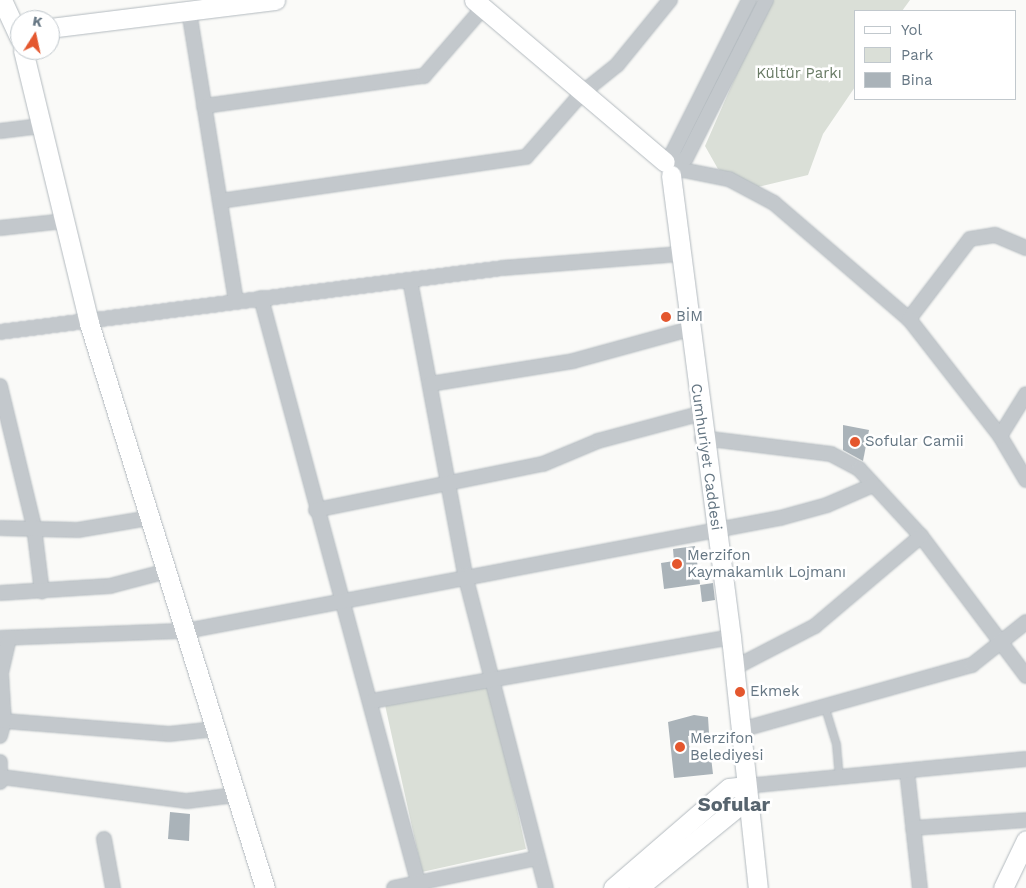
<!DOCTYPE html>
<html>
<head>
<meta charset="utf-8">
<style>
  body { margin:0 }
  #map { position:relative; width:1026px; height:888px; overflow:hidden; background:#fafaf8; font-family:"Work Sans",sans-serif }
  div>[style] { position:absolute }
  .green>* { inset:0; background:#dadfd7 }
  .building>* { inset:0; background:#aab3b9 }
  .roads { filter:drop-shadow(0 0 1px #b3babf) drop-shadow(0 0 1px #b3babf) }
  .lane>* { height:7px; margin:-3.5px; padding:0 3.5px; transform-origin:3.5px; border-radius:3.5px; background:#c3c8cc }
  .street>* { height:14px; margin:-7px; padding:0 7px; transform-origin:7px; border-radius:7px; background:#c3c8cc }
  .secondary>* { height:19px; margin:-9.5px; padding:0 9.5px; transform-origin:9.5px; border-radius:9.5px; background:#fff }
  .dots>* { width:14px; height:14px; translate:-50% -50%; box-sizing:border-box; border:2px solid #fff; border-radius:50% }
  span { translate:-50% -50%; white-space:nowrap; text-align:center; line-height:1.15; -webkit-text-stroke:5px #fff; paint-order:stroke }
  .park-label { font-size:15px; color:#687a64 }
  .poi-label { font-size:15px; color:#657683 }
  .left { translate:0 -50%; text-align:left }
  .street-label { font-size:15px; color:#657683 }
  .district-label { font-size:20px; color:#57646e; font-weight:700 }
  .legend { position:absolute; left:854px; top:10px; width:162px; height:90px; box-sizing:border-box; background:#fff; border:1px solid #c1c8cd; margin:0; padding:6px 9px; list-style:none; font-size:15px; color:#657683 }
  .legend li { display:flex; align-items:center; gap:10px; height:25px }
  .legend b { width:25px; border:1px solid #c1c8cd }
  .north { position:absolute; left:10px; top:10px; width:50px; height:50px; box-sizing:border-box; background:#fff; border:1px solid #c1c8cd; border-radius:50%; rotate:10deg; font-size:14px; font-weight:700; line-height:20px; text-align:center; color:#657683 }
  .north::after { content:''; display:block; margin:auto; width:18px; height:22px; background:#e4572e; clip-path:polygon(50% 0,100% 100%,50% 72%,0 100%) }
</style>
</head>
<body>
<div id="map">
  <div class="green">
    <div style="clip-path:polygon(769px 0,910px 0,902px 11px,855px 11px,855px 87px,823px 134px,808px 175px,758px 187px,718px 169px,705px 146px)"></div>
    <div style="clip-path:polygon(489px 683px,526px 849px,422px 872px,385px 705px)"></div>
  </div>
  <div class="building">
    <div style="clip-path:polygon(843px 425px,869px 430px,863px 461px,843px 450px)"></div>
    <div style="clip-path:polygon(695px 546px,700px 584px,664px 589px,661px 563px,674px 561px,673px 549px)"></div>
    <div style="clip-path:polygon(713px 583px,715px 600px,702px 602px,700px 585px)"></div>
    <div style="clip-path:polygon(694px 715px,708px 717px,709px 733px,688px 736px,691px 759px,711px 757px,713px 774px,674px 778px,668px 722px)"></div>
    <div style="clip-path:polygon(170px 812px,190px 814px,189px 841px,168px 839px)"></div>
  </div>
  <div class="roads">
    <div class="lane">
      <div style="left:825px;top:708px;width:38px;rotate:73deg"></div>
      <div style="left:836px;top:744px;width:33px;rotate:85deg"></div>
    </div>
    <div class="street">
      <div style="left:189px;top:11px;width:294px;rotate:80.8deg"></div>
      <div style="left:204px;top:106px;width:222px;rotate:-7.8deg"></div>
      <div style="left:424px;top:76px;width:90px;rotate:-49.1deg"></div>
      <div style="left:0;top:131px;width:41px;rotate:-7deg"></div>
      <div style="left:669px;top:160px;width:179px;rotate:-63.4deg"></div>
      <div style="left:677px;top:164px;width:11px;rotate:-34deg"></div>
      <div style="left:686px;top:158px;width:177px;rotate:-63.1deg"></div>
      <div style="left:678px;top:169px;width:52px;rotate:11.1deg"></div>
      <div style="left:729px;top:179px;width:51px;rotate:28.1deg"></div>
      <div style="left:774px;top:203px;width:178px;rotate:40.7deg"></div>
      <div style="left:220px;top:201px;width:309px;rotate:-8.2deg"></div>
      <div style="left:526px;top:157px;width:85px;rotate:-48.8deg"></div>
      <div style="left:582px;top:93px;width:45px;rotate:-38.7deg"></div>
      <div style="left:617px;top:65px;width:84px;rotate:-50.8deg"></div>
      <div style="left:0;top:228px;width:64px;rotate:-6.2deg"></div>
      <div style="left:1026px;top:248px;width:34px;rotate:-157deg"></div>
      <div style="left:995px;top:235px;width:25px;rotate:171deg"></div>
      <div style="left:970px;top:239px;width:101px;rotate:127.3deg"></div>
      <div style="left:909px;top:319px;width:148px;rotate:52.1deg"></div>
      <div style="left:1000px;top:436px;width:51px;rotate:59.4deg"></div>
      <div style="left:410px;top:280px;width:300px;rotate:79.4deg"></div>
      <div style="left:465px;top:575px;width:323px;rotate:75.5deg"></div>
      <div style="left:261px;top:298px;width:605px;rotate:74.95deg"></div>
      <div style="left:0;top:332px;width:507px;rotate:-7.25deg"></div>
      <div style="left:503px;top:268px;width:177px;rotate:-4.5deg"></div>
      <div style="left:430px;top:384px;width:145px;rotate:-9.1deg"></div>
      <div style="left:573px;top:361px;width:120px;rotate:-15.4deg"></div>
      <div style="left:0;top:386px;width:145px;rotate:76.4deg"></div>
      <div style="left:34px;top:527px;width:65px;rotate:83deg"></div>
      <div style="left:1000px;top:436px;width:49px;rotate:-58.2deg"></div>
      <div style="left:702px;top:438px;width:130px;rotate:7.1deg"></div>
      <div style="left:831px;top:454px;width:32px;rotate:28deg"></div>
      <div style="left:859px;top:469px;width:91px;rotate:47.2deg"></div>
      <div style="left:921px;top:536px;width:175px;rotate:53.1deg"></div>
      <div style="left:316px;top:510px;width:232px;rotate:-11.5deg"></div>
      <div style="left:543px;top:464px;width:60px;rotate:-22.7deg"></div>
      <div style="left:598px;top:441px;width:105px;rotate:-15deg"></div>
      <div style="left:0;top:528px;width:78px;rotate:1.5deg"></div>
      <div style="left:78px;top:530px;width:73px;rotate:-9.5deg"></div>
      <div style="left:0;top:593px;width:110px;rotate:-3.6deg"></div>
      <div style="left:110px;top:586px;width:59px;rotate:-14.7deg"></div>
      <div style="left:0;top:638px;width:186px;rotate:-2.2deg"></div>
      <div style="left:186px;top:631px;width:605px;rotate:-10.77deg"></div>
      <div style="left:780px;top:518px;width:49px;rotate:-15.5deg"></div>
      <div style="left:827px;top:505px;width:50px;rotate:-23.5deg"></div>
      <div style="left:734px;top:668px;width:91px;rotate:-27.4deg"></div>
      <div style="left:815px;top:626px;width:139px;rotate:-40.3deg"></div>
      <div style="left:372px;top:701px;width:365px;rotate:-10.1deg"></div>
      <div style="left:4px;top:721px;width:166px;rotate:4.5deg"></div>
      <div style="left:169px;top:734px;width:47px;rotate:-6.1deg"></div>
      <div style="left:740px;top:730px;width:241px;rotate:-15.7deg"></div>
      <div style="left:972px;top:665px;width:69px;rotate:-38.5deg"></div>
      <div style="left:0;top:736px;width:16px;rotate:-75deg"></div>
      <div style="left:4px;top:721px;width:48px;rotate:-93.6deg"></div>
      <div style="left:1px;top:673px;width:36px;rotate:-77deg"></div>
      <div style="left:0;top:762px;width:20px;rotate:90deg"></div>
      <div style="left:907px;top:771px;width:118px;rotate:83.7deg"></div>
      <div style="left:2px;top:777px;width:187px;rotate:7.4deg"></div>
      <div style="left:187px;top:801px;width:49px;rotate:-7deg"></div>
      <div style="left:746px;top:786px;width:281px;rotate:-5.5deg"></div>
      <div style="left:913px;top:828px;width:113px;rotate:-4deg"></div>
      <div style="left:104px;top:839px;width:50px;rotate:79.6deg"></div>
      <div style="left:394px;top:888px;width:147px;rotate:-11.8deg"></div>
    </div>
    <div class="secondary">
      <div style="left:2px;top:0;width:43px;rotate:65.2deg"></div>
      <div style="left:474px;top:0;width:250px;rotate:40.3deg"></div>
      <div style="left:50px;top:28px;width:227px;rotate:-7.1deg"></div>
      <div style="left:23px;top:50px;width:281px;rotate:76.4deg"></div>
      <div style="left:89px;top:323px;width:592px;rotate:72.7deg"></div>
      <div style="left:671px;top:175px;width:466px;rotate:82.6deg"></div>
      <div style="left:731px;top:637px;width:252px;rotate:83.9deg"></div>
      <div style="left:613px;top:888px;width:153px;rotate:-40.8deg"></div>
      <div style="left:729px;top:788px;width:17px;rotate:-7deg"></div>
      <div style="left:638px;top:888px;width:141px;rotate:-39.2deg"></div>
      <div style="left:1003px;top:888px;width:53px;rotate:-64.4deg"></div>
    </div>
  </div>
  <div class="dots">
    <div style="left:666px;top:317px;background:#e4572e"></div>
    <div style="left:855px;top:442px;background:#e4572e"></div>
    <div style="left:677px;top:564px;background:#e4572e"></div>
    <div style="left:740px;top:692px;background:#e4572e"></div>
    <div style="left:680px;top:747px;background:#e4572e"></div>
  </div>
  <div class="park-label">
    <span style="left:799px;top:74px">Kültür Parkı</span>
  </div>
  <div class="poi-label">
    <span class="left" style="left:676px;top:317px">BİM</span>
    <span class="left" style="left:865px;top:442px">Sofular Camii</span>
    <span class="left" style="left:687px;top:564px">Merzifon<br>Kaymakamlık Lojmanı</span>
    <span class="left" style="left:750px;top:692px">Ekmek</span>
    <span class="left" style="left:690px;top:747px">Merzifon<br>Belediyesi</span>
  </div>
  <div class="street-label">
    <span style="left:706px;top:457px;rotate:82deg">Cumhuriyet Caddesi</span>
  </div>
  <div class="district-label">
    <span style="left:734px;top:804px">Sofular</span>
  </div>
  <ul class="legend">
  <li><b style="height:6px;background:#fff"></b>Yol</li>
  <li><b style="height:14px;background:#dadfd7"></b>Park</li>
  <li><b style="height:14px;background:#aab3b9"></b>Bina</li>
  </ul>
  <div class="north">K</div>
</div>
</body>
</html>
